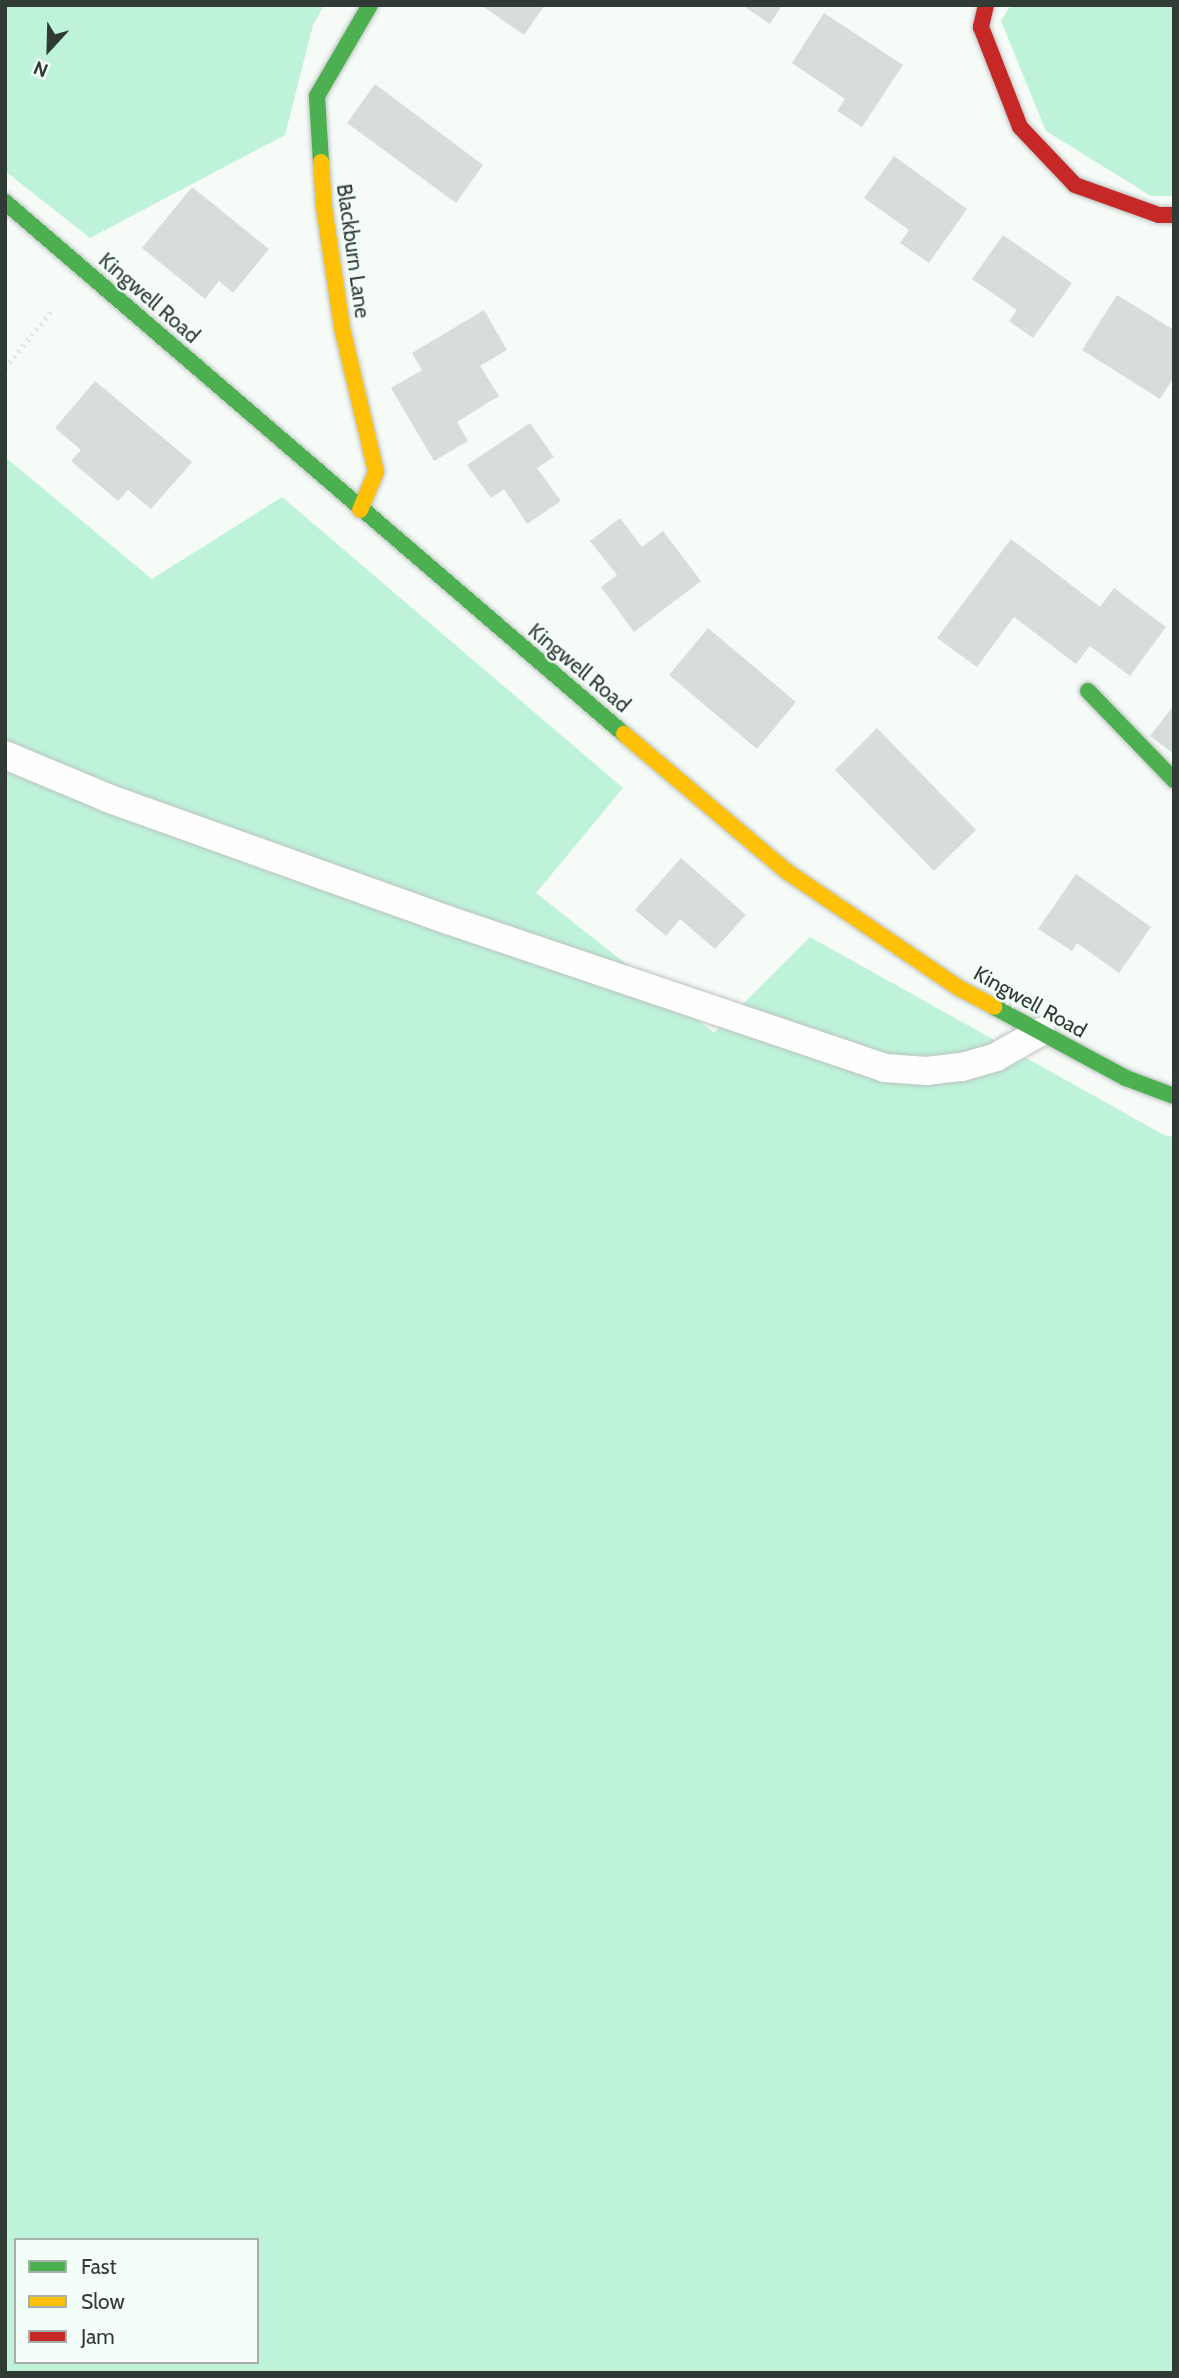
<!DOCTYPE html>
<html>
<head>
<meta charset="utf-8">
<style>
  body { margin:0 }
  #map { position:relative; width:1179px; height:2378px; overflow:hidden; background:#f6fbf8; font-family:Cabin,sans-serif }
  div>[style] { position:absolute }
  .green>* { inset:0; background:#bef3da }
  .building>* { inset:0; background:#d7deda }
  .path>* { height:4.5px; margin-top:-2.25px; transform-origin:0; background:repeating-linear-gradient(90deg,#e2e4e3 0 2px,transparent 0 7px) }
  .roads { filter:drop-shadow(0 0 2px #bbc2bf) drop-shadow(0 0 2px #bbc2bf) }
  .lane>* { height:28px; margin:-14px; padding:0 14px; transform-origin:14px; border-radius:14px; background:#fefefe }
  .fast>* { height:16px; margin:-8px; padding:0 8px; transform-origin:8px; border-radius:8px; background:#4caf50 }
  .slow>* { height:16px; margin:-8px; padding:0 8px; transform-origin:8px; border-radius:8px; background:#ffc107 }
  .jam>* { height:16px; margin:-8px; padding:0 8px; transform-origin:8px; border-radius:8px; background:#c62828 }
  span { translate:-50% -50%; white-space:nowrap; text-align:center; line-height:1.15; -webkit-text-stroke:5px #f3fef8; paint-order:stroke }
  .street-label { font-size:21px; color:#303b36 }
  .frame { position:absolute; inset:0; border:7px solid #303b36; pointer-events:none }
  .legend { position:absolute; left:14px; top:2238px; width:245px; height:126px; box-sizing:border-box; background:#f3fef8; border:2px solid #a5b0aa; margin:0; padding:9px 12px; list-style:none; font-size:21px; color:#303b36 }
  .legend li { display:flex; align-items:center; gap:14px; height:35px }
  .legend b { width:35px; border:2px solid #a5b0aa }
  .north { position:absolute; left:14px; top:14px; width:70px; height:70px; -webkit-text-stroke:5px #f3fef8; paint-order:stroke; rotate:202deg; font-size:19px; font-weight:700; line-height:28px; text-align:center; color:#303b36 }
  .north::after { content:''; display:block; margin:auto; width:24px; height:32px; background:#303b36; clip-path:polygon(50% 0,100% 100%,50% 72%,0 100%) }
</style>
</head>
<body>
<div id="map">
  <div class="green">
    <div style="clip-path:polygon(5px 5px,324px 5px,313px 25px,285px 135px,90px 238px,5px 171px)"></div>
    <div style="clip-path:polygon(1011px 5px,1174px 5px,1174px 196px,1151px 196px,1046px 131px,1001px 21px)"></div>
    <div style="clip-path:polygon(evenodd,5px 457px,152px 579px,282px 497px,623px 788px,536px 893px,714px 1033px,810px 937px,1164px 1135px,1174px 1137px,1174px 2373px,5px 2373px,5px 457px,16px 2240px,257px 2240px,257px 2362px,16px 2362px,16px 2240px)"></div>
  </div>
  <div class="building">
    <div style="clip-path:polygon(481px 5px,545px 5px,524px 35px)"></div>
    <div style="clip-path:polygon(742px 5px,782px 5px,770px 24px)"></div>
    <div style="clip-path:polygon(824px 13px,903px 65px,862px 127px,837px 111px,845px 99px,792px 63px)"></div>
    <div style="clip-path:polygon(375px 84px,483px 165px,456px 203px,347px 123px)"></div>
    <div style="clip-path:polygon(894px 156px,967px 209px,929px 263px,900px 243px,909px 230px,864px 198px)"></div>
    <div style="clip-path:polygon(192px 187px,269px 249px,233px 293px,219px 281px,205px 299px,142px 248px)"></div>
    <div style="clip-path:polygon(1003px 235px,1072px 283px,1033px 338px,1009px 321px,1017px 310px,972px 279px)"></div>
    <div style="clip-path:polygon(1117px 295px,1174px 330px,1174px 377px,1160px 399px,1082px 350px)"></div>
    <div style="clip-path:polygon(484px 310px,507px 350px,480px 366px,499px 396px,457px 422px,468px 441px,434px 461px,391px 388px,422px 370px,412px 353px)"></div>
    <div style="clip-path:polygon(95px 381px,192px 462px,151px 509px,128px 490px,118px 501px,71px 461px,81px 450px,55px 428px)"></div>
    <div style="clip-path:polygon(530px 423px,554px 457px,537px 468px,561px 501px,527px 524px,504px 489px,491px 498px,467px 465px)"></div>
    <div style="clip-path:polygon(620px 518px,642px 547px,663px 531px,701px 581px,634px 632px,601px 587px,617px 575px,590px 541px)"></div>
    <div style="clip-path:polygon(1011px 539px,1100px 607px,1114px 588px,1166px 627px,1130px 676px,1090px 646px,1076px 664px,1014px 617px,977px 667px,937px 638px)"></div>
    <div style="clip-path:polygon(708px 628px,796px 702px,757px 749px,669px 675px)"></div>
    <div style="clip-path:polygon(1174px 705px,1174px 754px,1150px 736px)"></div>
    <div style="clip-path:polygon(877px 728px,976px 830px,934px 871px,835px 770px)"></div>
    <div style="clip-path:polygon(681px 858px,746px 915px,715px 949px,680px 919px,666px 936px,635px 910px)"></div>
    <div style="clip-path:polygon(1076px 874px,1151px 927px,1119px 973px,1077px 943px,1072px 951px,1038px 929px)"></div>
  </div>
  <div class="path">
    <div style="left:5px;top:368px;width:76px;rotate:-50.9deg"></div>
  </div>
  <div class="roads">
    <div class="lane">
      <div style="left:5px;top:755px;width:114px;rotate:22.7deg"></div>
      <div style="left:110px;top:799px;width:359px;rotate:19.7deg"></div>
      <div style="left:448px;top:920px;width:461px;rotate:18.7deg"></div>
      <div style="left:885px;top:1068px;width:42px;rotate:4.1deg"></div>
      <div style="left:927px;top:1071px;width:35px;rotate:-7deg"></div>
      <div style="left:962px;top:1067px;width:35px;rotate:-16deg"></div>
      <div style="left:996px;top:1057px;width:51px;rotate:-29.6deg"></div>
    </div>
    <div class="fast">
      <div style="left:321px;top:162px;width:66px;rotate:-93.5deg"></div>
      <div style="left:317px;top:96px;width:105px;rotate:-59.8deg"></div>
      <div style="left:5px;top:202px;width:816px;rotate:40.68deg"></div>
      <div style="left:1088px;top:691px;width:124px;rotate:46deg"></div>
      <div style="left:994px;top:1007px;width:150px;rotate:28.3deg"></div>
      <div style="left:1126px;top:1078px;width:51px;rotate:20.6deg"></div>
    </div>
    <div class="slow">
      <div style="left:321px;top:162px;width:45px;rotate:86.2deg"></div>
      <div style="left:324px;top:207px;width:122px;rotate:81.5deg"></div>
      <div style="left:342px;top:328px;width:148px;rotate:76.7deg"></div>
      <div style="left:376px;top:472px;width:41px;rotate:112.8deg"></div>
      <div style="left:624px;top:734px;width:212px;rotate:40.2deg"></div>
      <div style="left:786px;top:871px;width:209px;rotate:34.1deg"></div>
      <div style="left:959px;top:988px;width:40px;rotate:28deg"></div>
    </div>
    <div class="jam">
      <div style="left:986px;top:5px;width:23px;rotate:103deg"></div>
      <div style="left:981px;top:27px;width:107px;rotate:68.7deg"></div>
      <div style="left:1020px;top:127px;width:80px;rotate:46.5deg"></div>
      <div style="left:1075px;top:185px;width:89px;rotate:19.7deg"></div>
      <div style="left:1159px;top:215px;width:15px"></div>
    </div>
  </div>
  <div class="street-label">
    <span style="left:353px;top:251px;rotate:82deg">Blackburn Lane</span>
    <span style="left:149px;top:298px;rotate:41deg">Kingwell Road</span>
    <span style="left:579px;top:668px;rotate:40deg">Kingwell Road</span>
    <span style="left:1030px;top:1002px;rotate:29deg">Kingwell Road</span>
  </div>
  <div class="frame"></div>
  <ul class="legend">
  <li><b style="height:9px;background:#4caf50"></b>Fast</li>
  <li><b style="height:9px;background:#ffc107"></b>Slow</li>
  <li><b style="height:9px;background:#c62828"></b>Jam</li>
  </ul>
  <div class="north">N</div>
</div>
</body>
</html>
